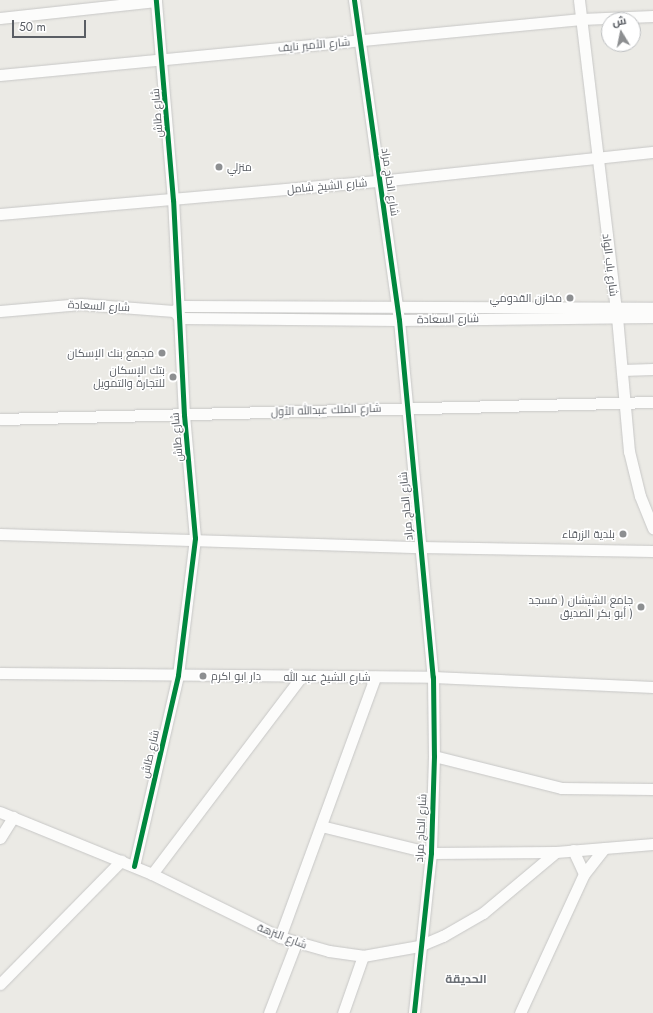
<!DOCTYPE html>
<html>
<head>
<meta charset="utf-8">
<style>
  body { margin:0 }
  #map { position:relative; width:653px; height:1013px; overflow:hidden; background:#ebeae5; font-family:Jost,Cairo,sans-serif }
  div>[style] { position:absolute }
  .roads { filter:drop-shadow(0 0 1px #c7c7c6) drop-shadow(0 0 1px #c7c7c6) }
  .street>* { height:11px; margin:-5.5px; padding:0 5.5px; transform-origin:5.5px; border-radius:5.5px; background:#fcfcfb }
  .cycleway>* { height:5px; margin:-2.5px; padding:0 2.5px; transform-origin:2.5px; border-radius:2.5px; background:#00873e }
  .dots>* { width:11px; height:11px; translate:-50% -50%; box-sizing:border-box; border:2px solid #fff; border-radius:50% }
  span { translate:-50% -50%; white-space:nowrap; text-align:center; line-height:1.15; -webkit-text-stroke:3px #fff; paint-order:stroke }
  .street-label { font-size:11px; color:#5a5e64 }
  .poi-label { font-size:11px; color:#5a5e64 }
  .left { translate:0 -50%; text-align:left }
  .right { translate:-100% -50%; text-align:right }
  .neighbourhood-label { font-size:12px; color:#6b7076; font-weight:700 }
  .north { position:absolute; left:601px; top:12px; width:40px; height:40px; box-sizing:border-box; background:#fff; border:1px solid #bdbfc1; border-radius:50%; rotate:350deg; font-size:11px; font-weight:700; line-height:16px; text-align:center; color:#5a5e64 }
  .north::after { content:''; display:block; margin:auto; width:14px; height:18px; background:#8d8f91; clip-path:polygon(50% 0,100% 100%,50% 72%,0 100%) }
  .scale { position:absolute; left:12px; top:20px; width:74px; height:18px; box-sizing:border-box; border:2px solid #5a5e64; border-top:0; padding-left:5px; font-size:12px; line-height:14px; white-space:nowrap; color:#5a5e64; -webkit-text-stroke:3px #fff; paint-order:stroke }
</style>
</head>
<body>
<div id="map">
  <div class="roads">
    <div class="street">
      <div style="left:354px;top:0;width:323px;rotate:82deg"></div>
      <div style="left:399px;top:320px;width:359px;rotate:84.6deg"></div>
      <div style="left:433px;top:677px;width:79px;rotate:89.3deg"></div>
      <div style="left:434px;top:756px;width:97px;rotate:91.8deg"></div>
      <div style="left:431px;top:853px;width:161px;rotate:96.1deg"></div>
      <div style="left:579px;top:0;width:319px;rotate:83.2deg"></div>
      <div style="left:617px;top:317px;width:135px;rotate:84.9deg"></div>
      <div style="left:629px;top:451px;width:46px;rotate:76.3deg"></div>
      <div style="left:640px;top:496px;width:35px;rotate:68deg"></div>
      <div style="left:0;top:18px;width:157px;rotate:-6.2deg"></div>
      <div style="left:0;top:75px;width:584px;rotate:-5.51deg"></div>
      <div style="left:581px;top:19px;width:72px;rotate:-2.4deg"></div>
      <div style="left:0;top:214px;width:381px;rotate:-5deg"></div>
      <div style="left:380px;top:181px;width:275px;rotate:-6.1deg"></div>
      <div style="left:0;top:311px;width:81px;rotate:-4.9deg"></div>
      <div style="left:81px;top:304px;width:93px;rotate:4.3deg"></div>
      <div style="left:174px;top:311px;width:9px;rotate:49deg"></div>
      <div style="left:180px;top:318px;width:219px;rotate:0.5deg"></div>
      <div style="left:399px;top:320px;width:254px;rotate:-0.7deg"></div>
      <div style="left:174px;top:311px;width:8px;rotate:-40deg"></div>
      <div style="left:180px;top:306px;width:473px;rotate:0.2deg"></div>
      <div style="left:622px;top:370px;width:31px;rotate:-2deg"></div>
      <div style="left:0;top:419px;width:653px;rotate:-1.49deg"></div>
      <div style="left:0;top:534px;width:420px;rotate:1.8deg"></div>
      <div style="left:420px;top:547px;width:233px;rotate:1deg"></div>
      <div style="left:0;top:673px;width:433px;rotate:0.5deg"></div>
      <div style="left:433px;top:677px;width:220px;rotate:2.6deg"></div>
      <div style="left:434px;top:756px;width:131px;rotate:14.1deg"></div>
      <div style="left:561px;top:788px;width:92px;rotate:0.6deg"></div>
      <div style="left:0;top:812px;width:164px;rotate:22.2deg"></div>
      <div style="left:152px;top:874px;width:143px;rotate:26.2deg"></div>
      <div style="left:280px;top:937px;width:51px;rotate:15.9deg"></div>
      <div style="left:329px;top:951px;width:34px;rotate:8deg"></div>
      <div style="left:363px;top:956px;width:57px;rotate:-10.1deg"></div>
      <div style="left:419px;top:946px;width:26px;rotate:-23deg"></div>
      <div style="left:443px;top:936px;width:46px;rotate:-29.9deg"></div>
      <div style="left:483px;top:913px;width:95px;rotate:-39.9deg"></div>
      <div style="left:321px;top:826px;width:113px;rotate:13.8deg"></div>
      <div style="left:431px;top:853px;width:125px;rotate:-0.5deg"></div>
      <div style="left:556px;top:852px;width:97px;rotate:-4.7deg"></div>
      <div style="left:0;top:838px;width:25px;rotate:-58deg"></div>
      <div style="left:573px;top:850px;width:26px;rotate:65deg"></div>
      <div style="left:134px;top:866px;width:196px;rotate:-77deg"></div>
      <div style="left:178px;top:675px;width:138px;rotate:-82.9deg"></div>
      <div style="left:195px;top:538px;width:123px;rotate:-95.1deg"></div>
      <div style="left:184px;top:415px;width:215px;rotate:-92.9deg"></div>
      <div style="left:173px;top:200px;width:201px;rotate:-94.9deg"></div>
      <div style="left:152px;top:874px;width:248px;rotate:-52.9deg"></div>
      <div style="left:280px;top:937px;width:277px;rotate:-69.9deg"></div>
      <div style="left:0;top:984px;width:173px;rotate:-45.5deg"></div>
      <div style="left:269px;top:1013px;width:75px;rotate:-68.9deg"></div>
      <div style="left:343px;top:1013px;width:60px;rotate:-70.7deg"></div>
      <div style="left:520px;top:1013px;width:153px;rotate:-65.3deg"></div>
      <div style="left:584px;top:874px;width:33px;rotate:-52deg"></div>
    </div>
  </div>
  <div class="cycleway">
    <div style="left:354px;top:0;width:323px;rotate:82deg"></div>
    <div style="left:399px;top:320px;width:359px;rotate:84.6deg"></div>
    <div style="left:433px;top:677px;width:79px;rotate:89.3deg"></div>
    <div style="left:434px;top:756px;width:97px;rotate:91.8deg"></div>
    <div style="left:431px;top:853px;width:161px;rotate:96.1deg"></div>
    <div style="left:134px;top:866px;width:196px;rotate:-77deg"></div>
    <div style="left:178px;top:675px;width:138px;rotate:-82.9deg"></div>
    <div style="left:195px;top:538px;width:123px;rotate:-95.1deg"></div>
    <div style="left:184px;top:415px;width:215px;rotate:-92.9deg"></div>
    <div style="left:173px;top:200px;width:201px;rotate:-94.9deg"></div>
  </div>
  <div class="dots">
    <div style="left:219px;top:167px;background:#8d8f91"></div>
    <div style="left:570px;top:298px;background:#8d8f91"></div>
    <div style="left:162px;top:353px;background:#8d8f91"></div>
    <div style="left:173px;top:377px;background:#8d8f91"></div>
    <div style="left:623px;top:534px;background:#8d8f91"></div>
    <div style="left:641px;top:607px;background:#8d8f91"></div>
    <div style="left:203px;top:676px;background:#8d8f91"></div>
  </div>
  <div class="street-label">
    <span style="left:314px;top:45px;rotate:-5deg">شارع الأمير نايف</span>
    <span style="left:157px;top:113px;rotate:-94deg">شارع طاش</span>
    <span style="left:390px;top:182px;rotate:82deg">شارع الحاج مراد</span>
    <span style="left:327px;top:186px;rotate:-5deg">شارع الشيخ شامل</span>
    <span style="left:610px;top:265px;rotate:83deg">شارع باب الواد</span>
    <span style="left:99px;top:306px;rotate:3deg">شارع السعادة</span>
    <span style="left:448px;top:319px;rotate:-1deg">شارع السعادة</span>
    <span style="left:326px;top:410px;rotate:-2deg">شارع الملك عبدالله الأول</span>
    <span style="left:177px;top:437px;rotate:-95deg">شارع طاش</span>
    <span style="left:406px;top:506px;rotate:-95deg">شارع الحاج مراد</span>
    <span style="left:327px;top:677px">شارع الشيخ عبد الله</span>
    <span style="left:150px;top:754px;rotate:-77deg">شارع طاش</span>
    <span style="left:421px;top:828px;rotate:-87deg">شارع الحاج مراد</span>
    <span style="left:282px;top:936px;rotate:21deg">شارع النزهة</span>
  </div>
  <div class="poi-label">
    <span class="left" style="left:227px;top:167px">منزلي</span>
    <span class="right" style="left:562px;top:298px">مخازن القدومي</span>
    <span class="right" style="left:154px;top:353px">مجمع بنك الإسكان</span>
    <span class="right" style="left:165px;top:377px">بتك الإسكان<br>للتجارة والتمويل</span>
    <span class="right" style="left:615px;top:534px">بلدية الزرقاء</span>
    <span class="right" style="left:633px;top:607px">جامع الشيشان ( مسجد<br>أبو بكر الصديق )</span>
    <span class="left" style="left:211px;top:676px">دار ابو اكرم</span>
  </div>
  <div class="neighbourhood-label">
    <span style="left:466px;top:980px">الحديقة</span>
  </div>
  <div class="north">ش</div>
  <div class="scale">50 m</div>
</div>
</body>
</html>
